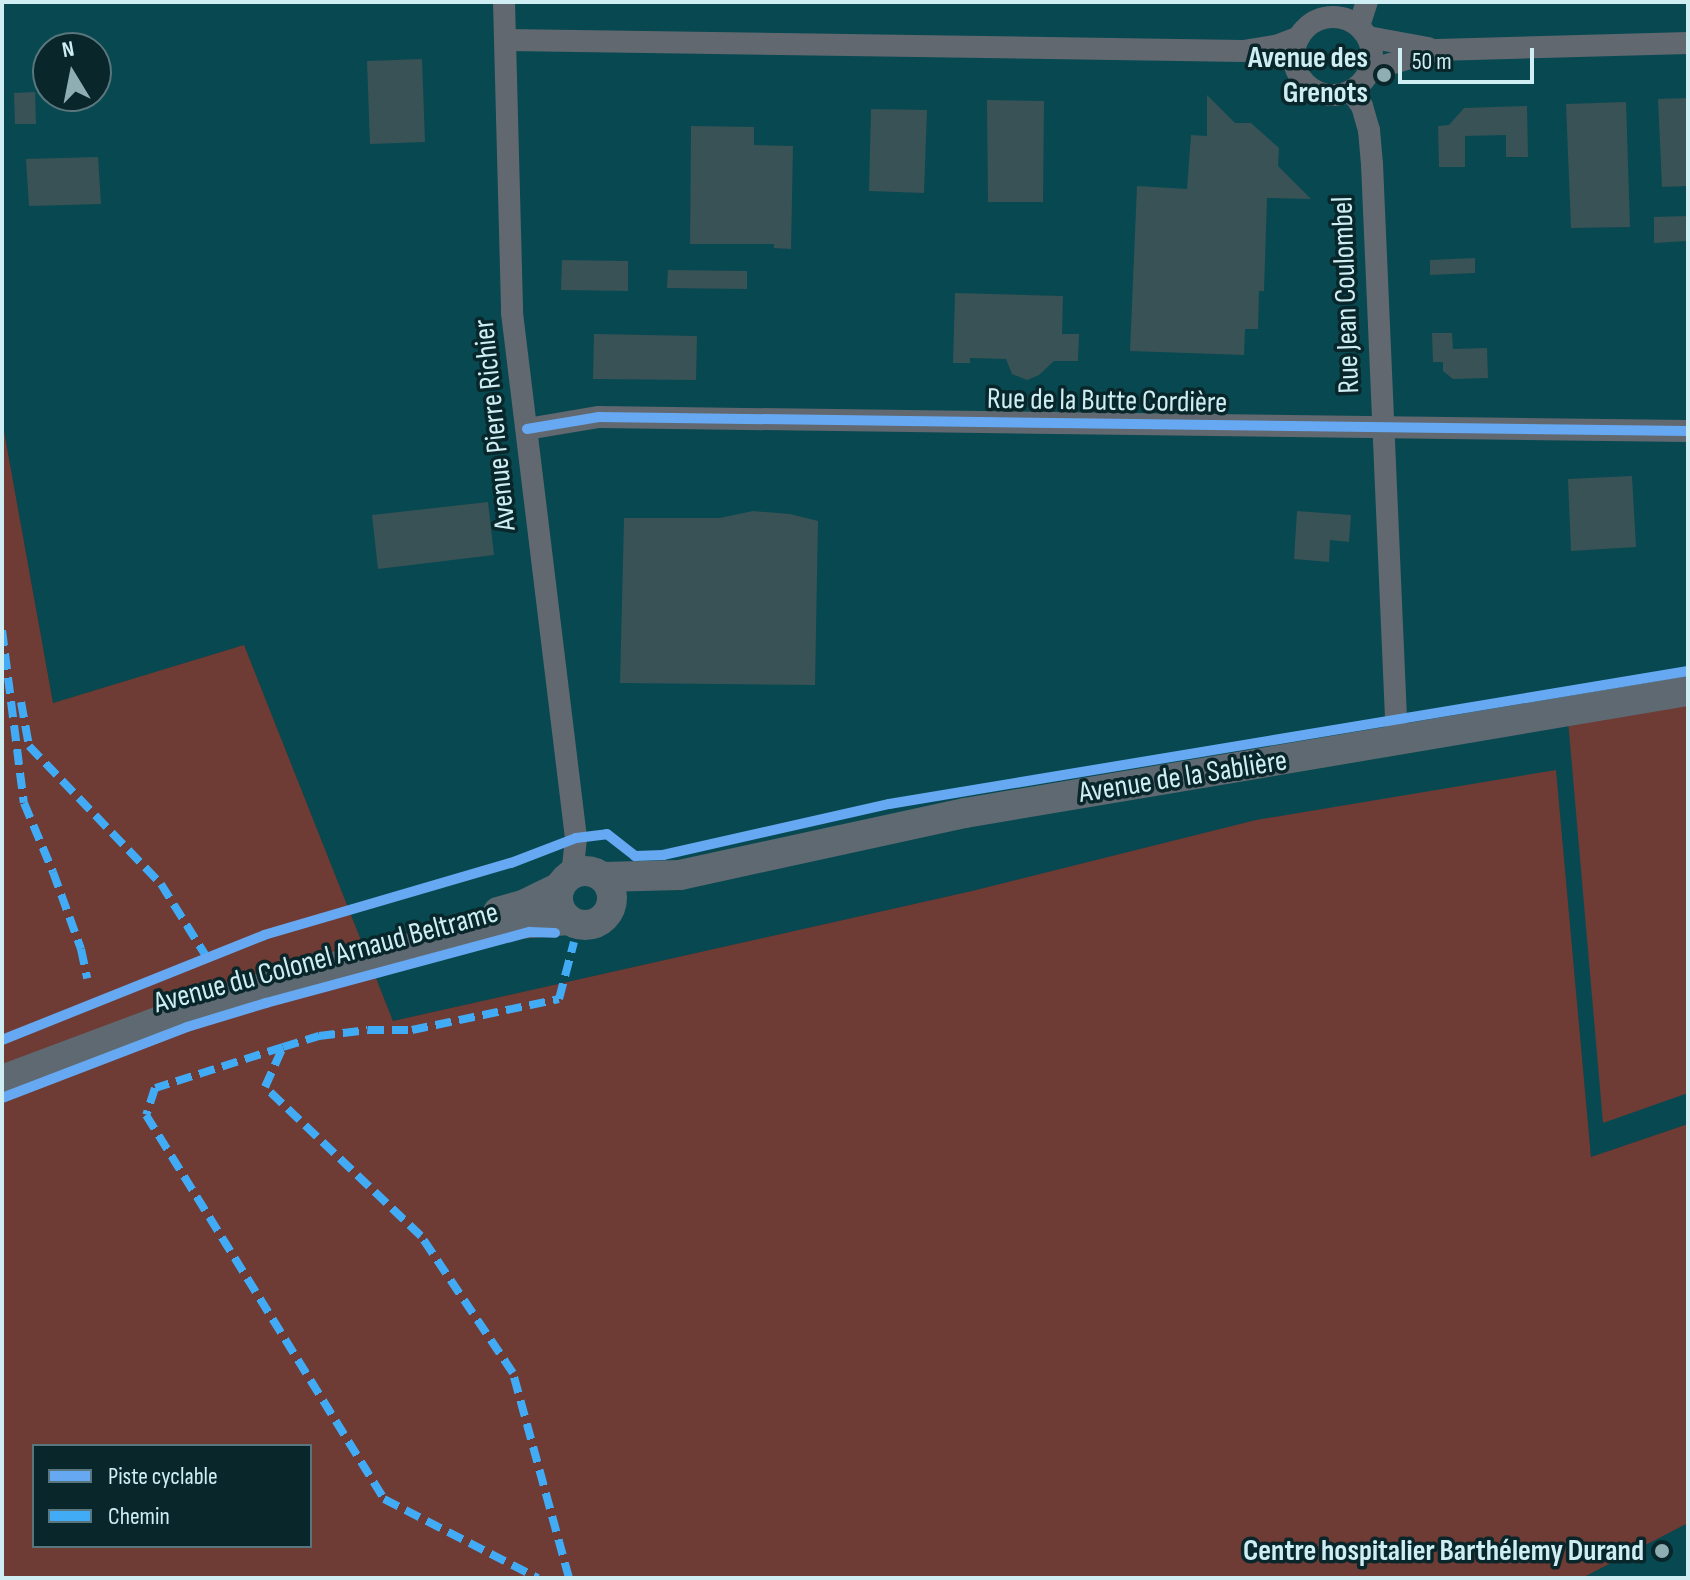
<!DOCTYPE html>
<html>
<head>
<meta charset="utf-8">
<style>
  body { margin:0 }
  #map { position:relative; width:1690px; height:1580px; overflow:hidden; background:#19373b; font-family:"Sofia Sans Condensed",sans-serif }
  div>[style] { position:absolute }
  .built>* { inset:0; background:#084851 }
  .green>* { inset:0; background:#6e3c35 }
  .building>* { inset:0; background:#385256 }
  .minor>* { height:22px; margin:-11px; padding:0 11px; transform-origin:11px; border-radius:11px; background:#61686f }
  .minor>.ring { margin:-11px; padding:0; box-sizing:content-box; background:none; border:22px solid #61686f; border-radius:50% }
  .secondary>* { height:30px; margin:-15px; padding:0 15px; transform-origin:15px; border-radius:15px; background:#5f6971 }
  .secondary>.ring { margin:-15px; padding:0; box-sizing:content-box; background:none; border:30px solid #5f6971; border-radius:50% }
  .quiet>* { height:8px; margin-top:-4px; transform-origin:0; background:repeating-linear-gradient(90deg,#42abf6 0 16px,transparent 0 24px) }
  .cycleway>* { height:10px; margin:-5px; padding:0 5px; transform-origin:5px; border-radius:5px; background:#66a8f1 }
  .dots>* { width:22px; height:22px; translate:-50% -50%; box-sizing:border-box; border:4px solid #09262a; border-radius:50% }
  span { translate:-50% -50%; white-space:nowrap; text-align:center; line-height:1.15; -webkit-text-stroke:7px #09262a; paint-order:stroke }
  .poi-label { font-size:30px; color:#ceeef4; font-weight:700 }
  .right { translate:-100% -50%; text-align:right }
  .street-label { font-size:30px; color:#ceeef4 }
  .frame { position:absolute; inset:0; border:4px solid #ceeef4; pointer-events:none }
  .legend { position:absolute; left:32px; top:1444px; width:280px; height:104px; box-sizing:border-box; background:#09262a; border:2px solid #58767b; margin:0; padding:10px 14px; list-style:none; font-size:24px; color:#ceeef4 }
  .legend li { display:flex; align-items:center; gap:16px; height:40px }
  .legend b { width:40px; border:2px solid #58767b }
  .north { position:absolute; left:32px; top:32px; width:80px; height:80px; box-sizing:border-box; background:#09262a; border:2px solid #58767b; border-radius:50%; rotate:350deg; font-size:22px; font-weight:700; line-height:32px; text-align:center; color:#ceeef4 }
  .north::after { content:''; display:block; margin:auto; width:28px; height:36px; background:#8faeb3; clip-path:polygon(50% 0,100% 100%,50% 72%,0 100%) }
  .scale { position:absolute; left:1398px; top:48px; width:136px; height:36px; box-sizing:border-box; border:4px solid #ceeef4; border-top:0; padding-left:10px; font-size:24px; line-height:28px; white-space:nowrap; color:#ceeef4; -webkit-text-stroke:6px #09262a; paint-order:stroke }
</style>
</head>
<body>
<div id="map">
  <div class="built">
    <div style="clip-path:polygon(evenodd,2px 2px,1688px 2px,1688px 1124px,1591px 1157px,1556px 771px,1256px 820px,972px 891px,393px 1021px,244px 645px,53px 703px,2px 420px,2px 2px,48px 48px,96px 48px,96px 96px,48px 96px,48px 48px)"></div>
    <div style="clip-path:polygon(1688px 1523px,1688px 1578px,1582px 1578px)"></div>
  </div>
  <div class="green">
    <div style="clip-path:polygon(evenodd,2px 420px,53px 703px,244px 645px,393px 1021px,972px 891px,1256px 820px,1556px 770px,1591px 1157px,1688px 1124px,1688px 1523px,1582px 1578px,2px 1578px,2px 420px,34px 1446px,310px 1446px,310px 1546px,34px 1546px,34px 1446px)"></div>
    <div style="clip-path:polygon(1688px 670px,1688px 1093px,1603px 1123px,1568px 720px)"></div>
  </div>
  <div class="building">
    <div style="clip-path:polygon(422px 59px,425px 142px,370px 144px,367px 61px)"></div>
    <div style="clip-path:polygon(35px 92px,36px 124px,15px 124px,14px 93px)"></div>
    <div style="clip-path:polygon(1207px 95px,1235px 123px,1251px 123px,1279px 148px,1278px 166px,1311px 199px,1267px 198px,1264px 291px,1259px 291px,1258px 329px,1245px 329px,1244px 355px,1130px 351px,1137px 186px,1187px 189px,1191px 135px,1207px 136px)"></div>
    <div style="clip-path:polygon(1688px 98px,1688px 186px,1662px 187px,1658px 99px)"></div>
    <div style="clip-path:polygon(987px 100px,1044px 101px,1043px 202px,988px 202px)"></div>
    <div style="clip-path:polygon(1626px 102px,1630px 227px,1571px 228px,1566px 104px)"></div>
    <div style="clip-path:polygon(1527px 106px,1528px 157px,1506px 157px,1506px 135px,1465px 136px,1465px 167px,1439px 167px,1438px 126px,1449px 125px,1464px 108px)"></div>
    <div style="clip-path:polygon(871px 109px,927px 110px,924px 193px,869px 191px)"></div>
    <div style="clip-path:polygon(691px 126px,754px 127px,754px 145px,793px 146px,791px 249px,774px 248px,774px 244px,690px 244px)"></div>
    <div style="clip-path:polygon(98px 157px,101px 204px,29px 206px,26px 159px)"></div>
    <div style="clip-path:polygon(1688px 216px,1688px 241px,1654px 243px,1654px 217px)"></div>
    <div style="clip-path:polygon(1475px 258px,1475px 273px,1430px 275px,1430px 260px)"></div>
    <div style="clip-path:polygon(562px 260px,628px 261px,628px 291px,561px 290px)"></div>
    <div style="clip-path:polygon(668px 270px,747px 271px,747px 289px,667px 288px)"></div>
    <div style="clip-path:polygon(955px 293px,1063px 296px,1062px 334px,1079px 334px,1078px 361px,1054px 361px,1039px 375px,1027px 380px,1012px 374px,1006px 359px,970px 358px,970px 363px,953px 363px)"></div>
    <div style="clip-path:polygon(1432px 333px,1452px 333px,1453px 349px,1487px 348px,1488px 378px,1453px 379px,1443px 371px,1443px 362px,1433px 362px)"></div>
    <div style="clip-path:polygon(594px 334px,697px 336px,696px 380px,593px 379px)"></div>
    <div style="clip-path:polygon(1632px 476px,1636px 547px,1571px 551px,1568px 479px)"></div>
    <div style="clip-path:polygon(488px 502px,494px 555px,378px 569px,372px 515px)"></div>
    <div style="clip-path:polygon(753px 511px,790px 514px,818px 521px,815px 685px,620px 683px,624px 518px,720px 518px)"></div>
    <div style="clip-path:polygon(1297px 511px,1351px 515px,1349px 542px,1330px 540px,1329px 562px,1294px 559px)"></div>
  </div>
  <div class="minor">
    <div style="left:504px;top:2px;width:311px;rotate:88.5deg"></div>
    <div style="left:512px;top:313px;width:529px;rotate:83.05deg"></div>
    <div style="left:576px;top:838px;width:36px;rotate:96deg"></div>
    <div class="ring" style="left:1294px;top:17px;width:56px;height:56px"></div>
    <div style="left:1359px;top:26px;width:25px;rotate:-72deg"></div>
    <div style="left:1368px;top:37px;width:61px;rotate:10.4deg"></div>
    <div style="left:505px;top:40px;width:738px;rotate:0.85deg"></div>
    <div style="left:1243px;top:51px;width:33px;rotate:-9deg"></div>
    <div style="left:1276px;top:46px;width:25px;rotate:-21deg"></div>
    <div style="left:1370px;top:70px;width:70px;rotate:-16.6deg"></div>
    <div style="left:1437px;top:50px;width:251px;rotate:-1.6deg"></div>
    <div style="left:1351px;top:91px;width:19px;rotate:54deg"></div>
    <div style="left:1362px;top:106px;width:25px;rotate:74deg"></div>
    <div style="left:1369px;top:130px;width:34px;rotate:85deg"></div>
    <div style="left:1372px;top:164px;width:579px;rotate:87.52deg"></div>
    <div style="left:527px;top:429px;width:73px;rotate:-9.5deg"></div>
    <div style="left:599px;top:417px;width:1089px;rotate:0.74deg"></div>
  </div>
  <div class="secondary">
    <div class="ring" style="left:558px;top:871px;width:24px;height:24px"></div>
    <div style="left:603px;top:877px;width:77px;rotate:-1.5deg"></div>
    <div style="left:680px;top:875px;width:292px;rotate:-12.3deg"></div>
    <div style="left:965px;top:813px;width:733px;rotate:-9.58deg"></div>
    <div style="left:498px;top:912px;width:26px;rotate:-16deg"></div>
    <div style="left:523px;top:905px;width:41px;rotate:-25.9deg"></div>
    <div style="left:2px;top:1080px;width:194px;rotate:-20.5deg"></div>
    <div style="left:184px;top:1012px;width:135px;rotate:-17.2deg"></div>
    <div style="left:313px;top:972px;width:197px;rotate:-13.8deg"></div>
    <div style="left:504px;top:925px;width:65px;rotate:-4.4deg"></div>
  </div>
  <div class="quiet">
    <div style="left:2px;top:630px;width:174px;rotate:82.8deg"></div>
    <div style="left:24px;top:803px;width:75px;rotate:67.2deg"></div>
    <div style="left:53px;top:872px;width:82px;rotate:70deg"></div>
    <div style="left:81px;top:949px;width:30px;rotate:78deg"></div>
    <div style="left:21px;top:702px;width:45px;rotate:79.7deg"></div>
    <div style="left:29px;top:746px;width:191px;rotate:46.3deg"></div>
    <div style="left:161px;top:884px;width:85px;rotate:58deg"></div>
    <div style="left:283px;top:1047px;width:134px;rotate:162.2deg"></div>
    <div style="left:155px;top:1088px;width:28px;rotate:108deg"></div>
    <div style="left:146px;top:1115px;width:452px;rotate:58.2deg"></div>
    <div style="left:384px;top:1499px;width:173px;rotate:27.2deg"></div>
    <div style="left:569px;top:1578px;width:213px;rotate:-105.3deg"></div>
    <div style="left:513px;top:1373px;width:165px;rotate:-123.9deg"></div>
    <div style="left:421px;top:1236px;width:216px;rotate:-136.3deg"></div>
    <div style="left:265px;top:1087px;width:44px;rotate:-65.8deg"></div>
    <div style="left:283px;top:1047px;width:38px;rotate:-17deg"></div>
    <div style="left:319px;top:1036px;width:49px;rotate:-7deg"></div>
    <div style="left:368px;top:1030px;width:44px"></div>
    <div style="left:412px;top:1030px;width:150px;rotate:-11.9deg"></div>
    <div style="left:559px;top:999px;width:59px;rotate:-75.3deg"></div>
  </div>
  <div class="cycleway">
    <div style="left:527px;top:429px;width:73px;rotate:-9.5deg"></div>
    <div style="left:599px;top:417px;width:1089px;rotate:0.74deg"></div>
    <div style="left:2px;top:1040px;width:282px;rotate:-21.8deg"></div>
    <div style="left:264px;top:935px;width:257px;rotate:-16.3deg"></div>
    <div style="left:511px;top:863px;width:70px;rotate:-21deg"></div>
    <div style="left:576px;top:838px;width:31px;rotate:-7deg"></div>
    <div style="left:607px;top:834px;width:36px;rotate:38deg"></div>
    <div style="left:635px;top:856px;width:28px;rotate:-2deg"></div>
    <div style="left:663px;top:855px;width:232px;rotate:-12.7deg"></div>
    <div style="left:889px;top:804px;width:810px;rotate:-9.45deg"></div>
    <div style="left:2px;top:1098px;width:198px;rotate:-21deg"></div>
    <div style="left:187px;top:1027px;width:83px;rotate:-16.9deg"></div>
    <div style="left:266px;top:1003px;width:273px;rotate:-15.1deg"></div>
    <div style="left:530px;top:932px;width:25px;rotate:2deg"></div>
  </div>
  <div class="dots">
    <div style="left:1384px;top:75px;background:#8faeb3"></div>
    <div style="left:1662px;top:1551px;background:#8faeb3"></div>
  </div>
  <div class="poi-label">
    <span class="right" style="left:1368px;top:75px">Avenue des<br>Grenots</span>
    <span class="right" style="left:1644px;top:1551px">Centre hospitalier Barthélemy Durand</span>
  </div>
  <div class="street-label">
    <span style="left:1346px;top:295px;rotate:-92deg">Rue Jean Coulombel</span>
    <span style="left:1107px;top:401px;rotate:1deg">Rue de la Butte Cordière</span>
    <span style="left:495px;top:425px;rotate:-96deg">Avenue Pierre Richier</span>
    <span style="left:1183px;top:777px;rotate:-9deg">Avenue de la Sablière</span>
    <span style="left:326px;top:958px;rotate:-15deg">Avenue du Colonel Arnaud Beltrame</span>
  </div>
  <div class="frame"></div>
  <ul class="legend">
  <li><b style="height:10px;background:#66a8f1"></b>Piste cyclable</li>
  <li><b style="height:10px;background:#42abf6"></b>Chemin</li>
  </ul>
  <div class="north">N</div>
  <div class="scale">50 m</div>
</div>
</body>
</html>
